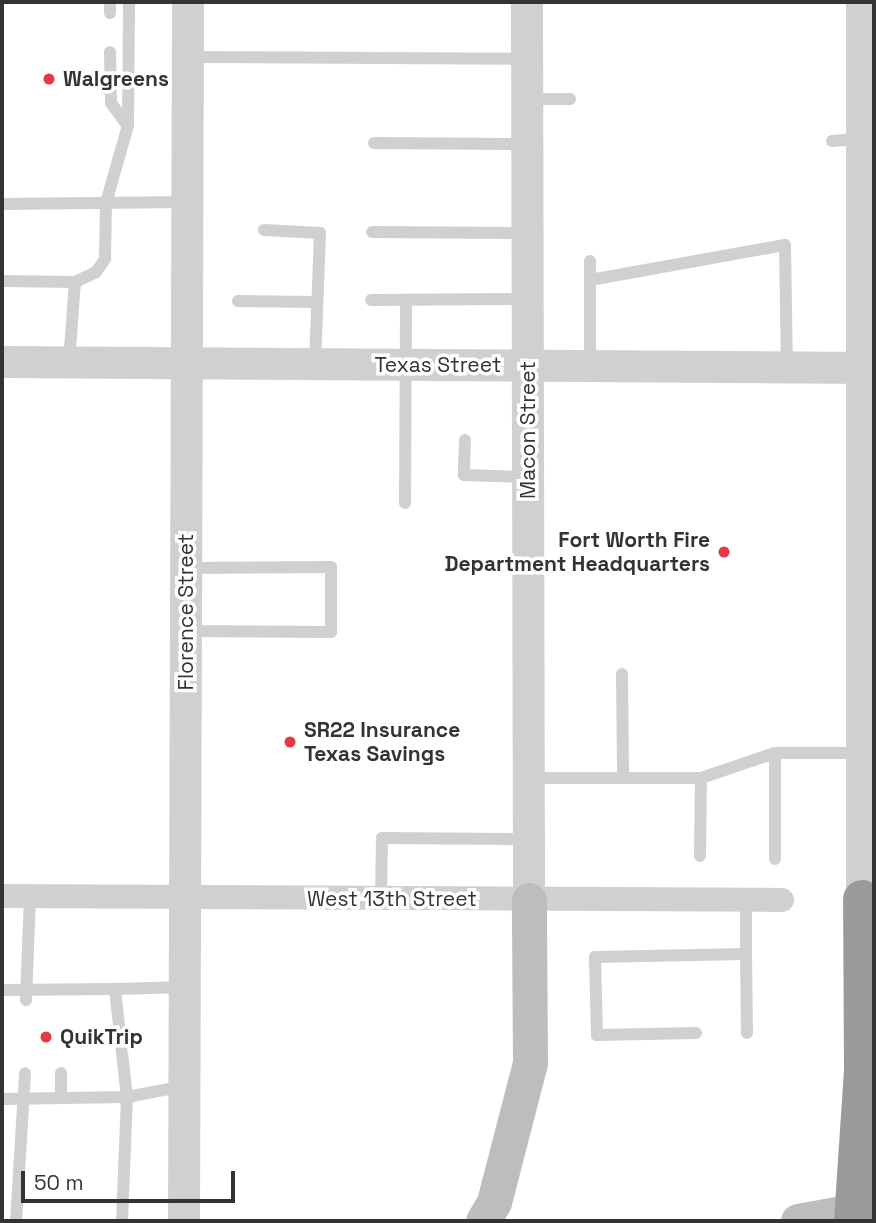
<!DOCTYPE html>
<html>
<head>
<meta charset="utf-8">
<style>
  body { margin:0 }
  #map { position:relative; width:876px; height:1223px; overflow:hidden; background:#fff; font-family:"Space Grotesk",sans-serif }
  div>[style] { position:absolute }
  .service>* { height:12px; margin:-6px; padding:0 6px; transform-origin:6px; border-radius:6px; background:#d0d0d0 }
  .minor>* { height:24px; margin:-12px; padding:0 12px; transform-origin:12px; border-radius:12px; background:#d0d0d0 }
  .tertiary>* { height:32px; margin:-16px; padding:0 16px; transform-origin:16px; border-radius:16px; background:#d0d0d0 }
  .secondary>* { height:35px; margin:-17.5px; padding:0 17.5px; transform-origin:17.5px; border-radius:17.5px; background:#bdbdbd }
  .motorway>* { height:38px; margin:-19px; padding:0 19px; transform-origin:19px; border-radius:19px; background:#9a9a9a }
  .dots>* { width:19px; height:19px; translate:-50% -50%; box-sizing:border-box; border:4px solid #fff; border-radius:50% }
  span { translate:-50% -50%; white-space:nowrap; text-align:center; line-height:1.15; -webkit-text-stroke:7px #fff; paint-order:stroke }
  .poi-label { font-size:21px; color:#333; font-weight:700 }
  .left { translate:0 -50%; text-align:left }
  .right { translate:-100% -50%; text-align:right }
  .street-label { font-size:21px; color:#333 }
  .frame { position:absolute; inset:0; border:4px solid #333; pointer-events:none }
  .scale { position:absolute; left:21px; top:1171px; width:214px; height:32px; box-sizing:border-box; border:4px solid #333; border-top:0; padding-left:9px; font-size:21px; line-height:24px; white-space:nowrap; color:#333; -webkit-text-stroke:5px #fff; paint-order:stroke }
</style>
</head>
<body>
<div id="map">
  <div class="service">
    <div style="left:110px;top:2px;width:11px;rotate:90deg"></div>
    <div style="left:110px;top:52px;width:51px;rotate:88.9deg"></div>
    <div style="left:111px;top:103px;width:27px;rotate:54deg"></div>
    <div style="left:189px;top:57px;width:338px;rotate:0.3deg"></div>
    <div style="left:528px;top:99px;width:42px"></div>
    <div style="left:832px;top:141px;width:28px;rotate:-4deg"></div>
    <div style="left:374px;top:143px;width:153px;rotate:0.4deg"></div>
    <div style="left:2px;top:204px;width:185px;rotate:-0.6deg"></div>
    <div style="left:264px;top:230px;width:56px;rotate:3.1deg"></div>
    <div style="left:320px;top:233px;width:131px;rotate:92.2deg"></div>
    <div style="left:372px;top:232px;width:155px;rotate:0.4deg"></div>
    <div style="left:590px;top:261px;width:104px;rotate:90deg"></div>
    <div style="left:590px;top:280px;width:198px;rotate:-10.2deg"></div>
    <div style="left:785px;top:245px;width:122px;rotate:89.1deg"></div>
    <div style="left:2px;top:281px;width:73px;rotate:0.8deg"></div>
    <div style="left:371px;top:300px;width:156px;rotate:-0.4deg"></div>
    <div style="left:238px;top:301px;width:77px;rotate:0.7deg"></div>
    <div style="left:69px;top:363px;width:81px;rotate:-85.8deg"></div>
    <div style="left:75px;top:282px;width:23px;rotate:-25deg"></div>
    <div style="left:96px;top:272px;width:16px;rotate:-55deg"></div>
    <div style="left:105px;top:259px;width:56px;rotate:-89deg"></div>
    <div style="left:106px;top:203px;width:81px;rotate:-74.2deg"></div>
    <div style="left:128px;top:125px;width:123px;rotate:-89.5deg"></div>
    <div style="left:465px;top:440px;width:35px;rotate:92deg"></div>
    <div style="left:464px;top:475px;width:64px;rotate:1.8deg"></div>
    <div style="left:405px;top:503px;width:203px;rotate:-89.7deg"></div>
    <div style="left:187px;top:631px;width:144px;rotate:0.4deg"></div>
    <div style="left:331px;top:632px;width:65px;rotate:-90deg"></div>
    <div style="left:331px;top:567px;width:144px;rotate:179.6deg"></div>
    <div style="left:622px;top:674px;width:104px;rotate:89.4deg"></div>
    <div style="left:775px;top:753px;width:106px;rotate:90deg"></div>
    <div style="left:529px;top:778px;width:172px"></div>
    <div style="left:701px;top:778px;width:78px;rotate:-18.7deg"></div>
    <div style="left:775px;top:753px;width:85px"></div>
    <div style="left:700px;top:856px;width:78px;rotate:-89.3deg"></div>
    <div style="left:381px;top:899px;width:61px;rotate:-89.1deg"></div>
    <div style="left:382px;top:838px;width:146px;rotate:0.4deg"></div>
    <div style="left:746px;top:954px;width:79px;rotate:89.3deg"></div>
    <div style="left:115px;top:989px;width:70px;rotate:-1.6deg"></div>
    <div style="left:2px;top:990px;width:113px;rotate:-0.5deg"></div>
    <div style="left:115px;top:989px;width:109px;rotate:83.7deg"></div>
    <div style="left:127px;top:1097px;width:125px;rotate:179.1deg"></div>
    <div style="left:26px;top:1000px;width:104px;rotate:-87.8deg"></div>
    <div style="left:696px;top:1033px;width:99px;rotate:178.8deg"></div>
    <div style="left:597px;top:1035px;width:78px;rotate:-91.5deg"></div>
    <div style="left:595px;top:957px;width:151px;rotate:-1.1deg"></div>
    <div style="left:746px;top:954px;width:54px;rotate:-90deg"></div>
    <div style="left:61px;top:1073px;width:25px;rotate:90deg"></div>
    <div style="left:16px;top:1221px;width:148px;rotate:-86.5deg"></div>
    <div style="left:122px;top:1221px;width:124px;rotate:-87.7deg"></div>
    <div style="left:127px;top:1097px;width:58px;rotate:-10.9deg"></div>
  </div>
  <div class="minor">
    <div style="left:2px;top:896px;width:780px;rotate:0.29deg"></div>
  </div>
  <div class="tertiary">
    <div style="left:527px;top:2px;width:898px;rotate:89.87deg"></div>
    <div style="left:2px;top:362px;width:872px;rotate:0.39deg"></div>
    <div style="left:862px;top:899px;width:897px;rotate:-90deg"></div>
    <div style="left:184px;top:1221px;width:1219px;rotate:-89.81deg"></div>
  </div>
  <div class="secondary">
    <div style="left:483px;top:1221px;width:22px;rotate:-60deg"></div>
    <div style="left:494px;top:1202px;width:144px;rotate:-75.5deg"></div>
    <div style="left:530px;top:1063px;width:163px;rotate:-90.4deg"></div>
    <div style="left:798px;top:1221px;width:77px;rotate:-10.4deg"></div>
  </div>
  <div class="motorway">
    <div style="left:853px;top:1221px;width:150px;rotate:-86.2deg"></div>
    <div style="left:863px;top:1071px;width:172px;rotate:-90.3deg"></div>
  </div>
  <div class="dots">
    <div style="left:49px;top:79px;background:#e63946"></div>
    <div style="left:724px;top:552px;background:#e63946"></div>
    <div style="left:290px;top:742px;background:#e63946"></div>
    <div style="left:46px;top:1037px;background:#e63946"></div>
  </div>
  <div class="poi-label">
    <span class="left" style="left:63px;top:79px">Walgreens</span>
    <span class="right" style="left:710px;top:552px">Fort Worth Fire<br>Department Headquarters</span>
    <span class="left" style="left:304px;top:742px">SR22 Insurance<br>Texas Savings</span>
    <span class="left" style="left:60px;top:1037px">QuikTrip</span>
  </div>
  <div class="street-label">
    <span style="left:438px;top:365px">Texas Street</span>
    <span style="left:528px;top:430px;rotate:-90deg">Macon Street</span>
    <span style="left:186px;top:612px;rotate:-90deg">Florence Street</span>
    <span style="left:392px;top:899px">West 13th Street</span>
  </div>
  <div class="frame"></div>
  <div class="scale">50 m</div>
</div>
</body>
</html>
